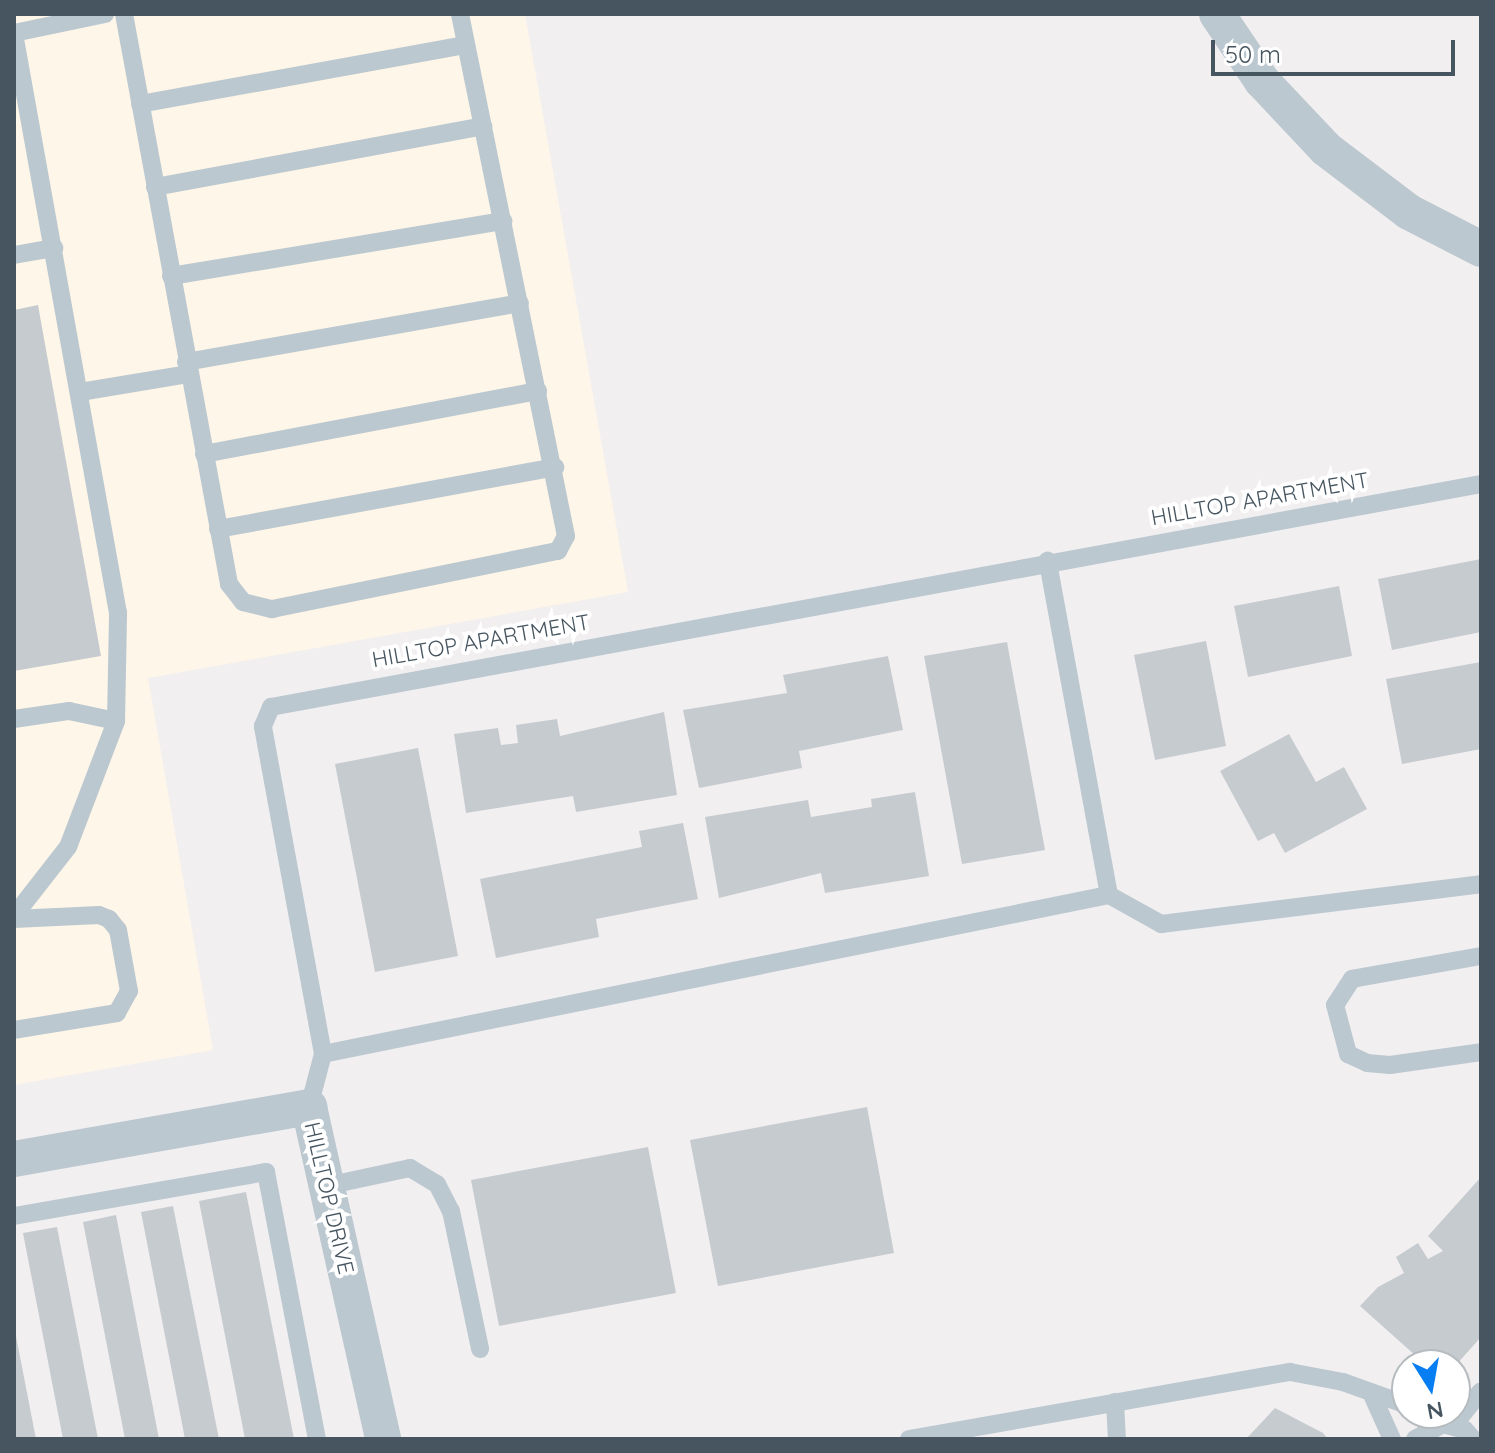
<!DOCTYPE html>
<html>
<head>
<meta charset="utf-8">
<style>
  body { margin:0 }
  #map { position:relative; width:1495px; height:1453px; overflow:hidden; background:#f2eff0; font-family:Quicksand,sans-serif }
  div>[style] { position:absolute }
  .commercial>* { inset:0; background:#fef6e8 }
  .building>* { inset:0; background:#c6cbd0 }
  .service>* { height:18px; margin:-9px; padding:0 9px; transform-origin:9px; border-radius:9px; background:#bcc8d0 }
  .minor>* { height:36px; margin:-18px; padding:0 18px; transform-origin:18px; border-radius:18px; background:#bcc8d0 }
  span { translate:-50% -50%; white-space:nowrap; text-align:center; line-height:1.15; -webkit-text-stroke:8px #fff; paint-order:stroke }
  .street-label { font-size:22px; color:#46555f }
  .frame { position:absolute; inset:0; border:16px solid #46555f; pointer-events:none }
  .north { position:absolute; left:1391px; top:1349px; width:80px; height:80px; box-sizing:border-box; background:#fff; border:2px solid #b5bbbf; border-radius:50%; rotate:169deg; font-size:22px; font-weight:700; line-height:32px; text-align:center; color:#46555f }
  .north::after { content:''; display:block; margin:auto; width:28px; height:36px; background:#087ef3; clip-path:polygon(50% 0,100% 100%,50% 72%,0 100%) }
  .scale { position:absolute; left:1211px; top:40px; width:244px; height:36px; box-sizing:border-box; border:4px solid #46555f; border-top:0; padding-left:10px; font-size:24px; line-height:28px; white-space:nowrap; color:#46555f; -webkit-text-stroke:6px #fff; paint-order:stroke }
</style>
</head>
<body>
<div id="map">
  <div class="commercial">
    <div style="clip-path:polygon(14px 14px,525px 14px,628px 592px,148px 678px,213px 1050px,14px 1085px)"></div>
  </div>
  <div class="building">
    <div style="clip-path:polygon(38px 305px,101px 656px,14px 671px,14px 310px)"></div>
    <div style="clip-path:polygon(1481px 559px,1481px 632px,1392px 650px,1378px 579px)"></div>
    <div style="clip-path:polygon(1339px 586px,1352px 656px,1248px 677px,1234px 606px)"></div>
    <div style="clip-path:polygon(1206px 641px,1226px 746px,1155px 760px,1134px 655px)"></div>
    <div style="clip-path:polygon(1007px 642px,1045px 850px,962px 864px,924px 656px)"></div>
    <div style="clip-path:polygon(888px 656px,903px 730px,799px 751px,802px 768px,699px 788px,683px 710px,787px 693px,783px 675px)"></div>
    <div style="clip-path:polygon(1481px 662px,1481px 749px,1402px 764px,1386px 679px)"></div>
    <div style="clip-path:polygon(664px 712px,677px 795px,576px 812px,573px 796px,466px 813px,454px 734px,498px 728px,501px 745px,518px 743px,516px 725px,557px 719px,560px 736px)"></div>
    <div style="clip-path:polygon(1289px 734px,1316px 782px,1344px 767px,1367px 809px,1285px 853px,1274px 833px,1258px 841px,1220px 771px)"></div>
    <div style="clip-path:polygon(418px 748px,458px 956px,375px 972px,335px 764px)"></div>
    <div style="clip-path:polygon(915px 792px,929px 876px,825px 893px,821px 873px,719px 898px,705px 817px,808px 800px,811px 817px,872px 807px,871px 799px)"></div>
    <div style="clip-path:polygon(683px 823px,698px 899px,596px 919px,599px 937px,496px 958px,480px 879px,642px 847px,639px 831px)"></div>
    <div style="clip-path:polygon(867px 1107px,894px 1253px,718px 1286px,690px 1140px)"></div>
    <div style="clip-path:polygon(648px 1147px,676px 1293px,499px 1326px,471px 1180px)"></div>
    <div style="clip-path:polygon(1481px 1177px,1481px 1337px,1456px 1365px,1426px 1365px,1360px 1306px,1378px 1287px,1404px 1273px,1396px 1257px,1418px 1243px,1428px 1259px,1443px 1251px,1428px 1236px)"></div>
    <div style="clip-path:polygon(246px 1192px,294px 1439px,245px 1439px,199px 1201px)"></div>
    <div style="clip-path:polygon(173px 1206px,219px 1439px,185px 1439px,141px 1212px)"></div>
    <div style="clip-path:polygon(116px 1215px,159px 1439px,125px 1439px,83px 1222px)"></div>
    <div style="clip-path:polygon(57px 1227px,98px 1439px,63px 1439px,23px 1233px)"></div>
    <div style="clip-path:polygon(14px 1331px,15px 1331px,36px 1439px,14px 1439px)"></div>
    <div style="clip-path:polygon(1275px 1408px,1323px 1433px,1328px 1439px,1246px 1439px)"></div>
  </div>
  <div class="service">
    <div style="left:124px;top:14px;width:580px;rotate:79.56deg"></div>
    <div style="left:229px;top:584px;width:23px;rotate:52deg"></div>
    <div style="left:243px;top:602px;width:30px;rotate:14deg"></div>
    <div style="left:272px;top:609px;width:292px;rotate:-11.5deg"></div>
    <div style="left:558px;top:551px;width:17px;rotate:-62deg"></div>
    <div style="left:566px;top:536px;width:533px;rotate:-101.48deg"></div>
    <div style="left:140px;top:104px;width:331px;rotate:-10.3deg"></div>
    <div style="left:155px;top:187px;width:334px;rotate:-10.5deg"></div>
    <div style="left:14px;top:255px;width:41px;rotate:-9.9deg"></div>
    <div style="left:171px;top:276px;width:337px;rotate:-9.4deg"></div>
    <div style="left:186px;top:362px;width:339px;rotate:-10deg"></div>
    <div style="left:80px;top:392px;width:109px;rotate:-9.5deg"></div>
    <div style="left:204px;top:454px;width:340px;rotate:-10.7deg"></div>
    <div style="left:218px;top:529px;width:343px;rotate:-10.4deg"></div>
    <div style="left:14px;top:719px;width:56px;rotate:-8.3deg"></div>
    <div style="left:69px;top:711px;width:48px;rotate:12deg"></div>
    <div style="left:1109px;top:895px;width:60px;rotate:29.1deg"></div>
    <div style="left:1161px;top:924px;width:322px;rotate:-7.1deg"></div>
    <div style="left:14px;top:916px;width:88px;rotate:-52deg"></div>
    <div style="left:68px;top:847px;width:135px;rotate:-69.1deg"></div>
    <div style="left:116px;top:721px;width:108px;rotate:-88.9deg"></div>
    <div style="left:118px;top:613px;width:589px;rotate:-100.17deg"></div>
    <div style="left:14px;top:33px;width:93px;rotate:-11.8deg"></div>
    <div style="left:14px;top:919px;width:85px;rotate:-2.7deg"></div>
    <div style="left:99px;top:915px;width:11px;rotate:22deg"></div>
    <div style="left:109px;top:919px;width:14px;rotate:51deg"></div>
    <div style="left:118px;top:930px;width:62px;rotate:79.8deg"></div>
    <div style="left:129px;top:991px;width:25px;rotate:119deg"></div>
    <div style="left:117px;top:1013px;width:104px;rotate:170.6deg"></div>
    <div style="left:1481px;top:956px;width:131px;rotate:169.9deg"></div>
    <div style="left:1352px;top:979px;width:31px;rotate:123deg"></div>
    <div style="left:1335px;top:1005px;width:51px;rotate:75.1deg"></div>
    <div style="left:1348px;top:1054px;width:21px;rotate:25deg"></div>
    <div style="left:1367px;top:1063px;width:23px;rotate:5deg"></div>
    <div style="left:1390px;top:1065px;width:92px;rotate:-8.1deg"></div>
    <div style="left:323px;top:1054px;width:333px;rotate:-100.4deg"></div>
    <div style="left:263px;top:726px;width:21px;rotate:-67deg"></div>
    <div style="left:271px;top:707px;width:1230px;rotate:-10.44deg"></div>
    <div style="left:309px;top:1107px;width:55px;rotate:-75.2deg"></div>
    <div style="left:323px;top:1054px;width:802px;rotate:-11.44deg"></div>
    <div style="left:1109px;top:895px;width:340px;rotate:-100.4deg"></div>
    <div style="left:326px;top:1186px;width:86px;rotate:-12.1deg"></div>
    <div style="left:410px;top:1168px;width:31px;rotate:31deg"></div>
    <div style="left:437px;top:1184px;width:30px;rotate:63deg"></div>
    <div style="left:451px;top:1211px;width:141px;rotate:78.1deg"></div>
    <div style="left:14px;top:1216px;width:256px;rotate:-9.9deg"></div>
    <div style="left:266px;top:1172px;width:272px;rotate:79.2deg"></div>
    <div style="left:1373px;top:1397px;width:46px;rotate:65.7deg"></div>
    <div style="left:1115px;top:1402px;width:37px;rotate:87deg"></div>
    <div style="left:1454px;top:1425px;width:43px;rotate:-51.5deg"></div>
    <div style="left:909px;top:1439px;width:387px;rotate:-10deg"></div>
    <div style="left:1290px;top:1372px;width:54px;rotate:10.7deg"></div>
    <div style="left:1343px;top:1382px;width:68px;rotate:19.8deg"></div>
    <div style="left:1415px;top:1439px;width:32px;rotate:-28deg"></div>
    <div style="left:1443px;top:1424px;width:23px;rotate:15deg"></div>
    <div style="left:1465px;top:1430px;width:12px;rotate:48deg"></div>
  </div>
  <div class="minor">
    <div style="left:1217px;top:14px;width:81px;rotate:56.1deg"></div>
    <div style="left:1262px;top:81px;width:93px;rotate:46.7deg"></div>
    <div style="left:1326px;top:149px;width:104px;rotate:37.2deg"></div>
    <div style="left:1409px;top:212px;width:81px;rotate:27.2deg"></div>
    <div style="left:14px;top:1159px;width:300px;rotate:-10deg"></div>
    <div style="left:309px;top:1107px;width:340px;rotate:77.4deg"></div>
  </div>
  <div class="street-label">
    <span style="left:1260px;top:499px;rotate:-10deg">HILLTOP APARTMENT</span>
    <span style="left:481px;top:641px;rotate:-10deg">HILLTOP APARTMENT</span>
    <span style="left:329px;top:1198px;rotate:77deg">HILLTOP DRIVE</span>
  </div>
  <div class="frame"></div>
  <div class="north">N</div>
  <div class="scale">50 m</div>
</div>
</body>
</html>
